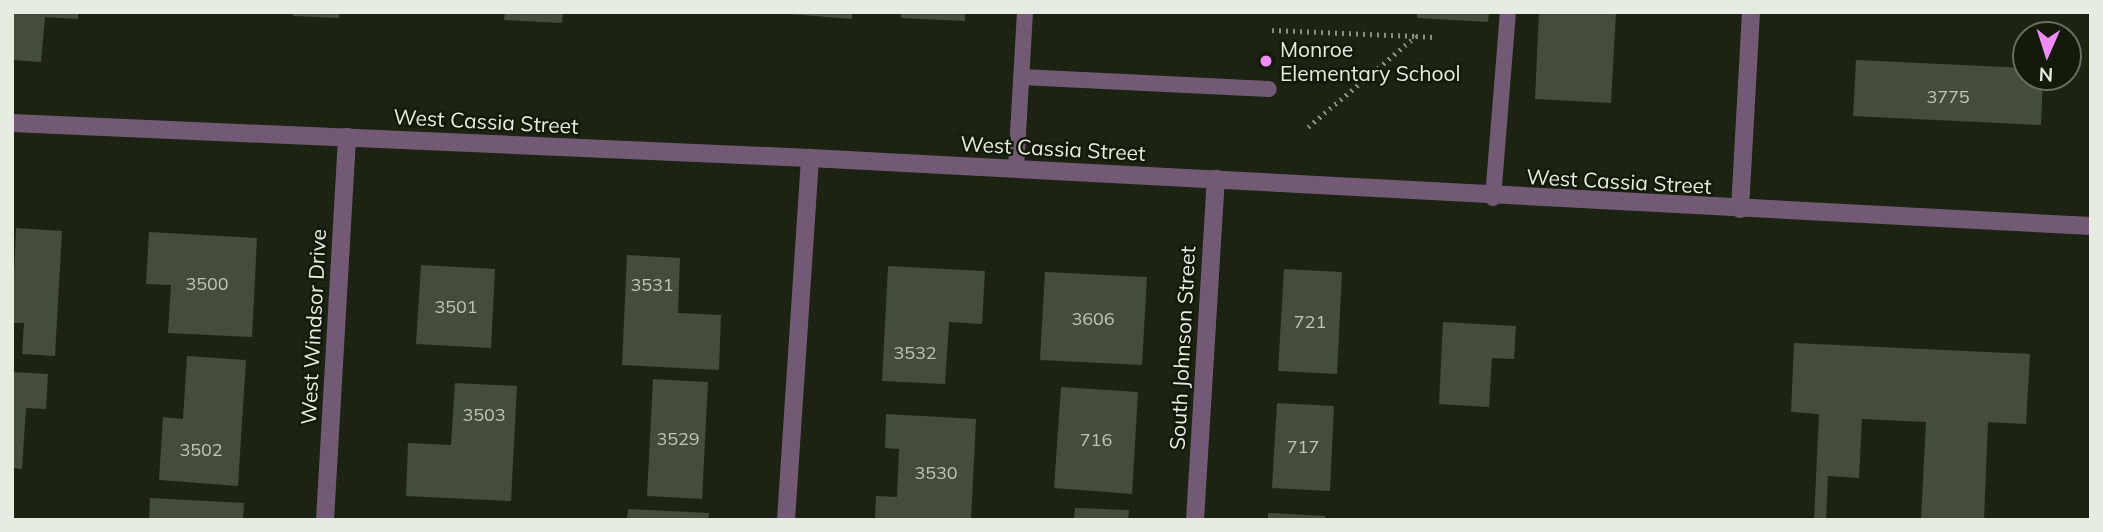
<!DOCTYPE html>
<html>
<head>
<meta charset="utf-8">
<style>
  body { margin:0 }
  #map { position:relative; width:2103px; height:532px; overflow:hidden; background:#1c2313; font-family:Mulish,sans-serif }
  div>[style] { position:absolute }
  .building>* { inset:0; background:#444d3c }
  .path>* { height:4.5px; margin-top:-2.25px; transform-origin:0; background:repeating-linear-gradient(90deg,#878d80 0 2px,transparent 0 7px) }
  .service>* { height:16px; margin:-8px; padding:0 8px; transform-origin:8px; border-radius:8px; background:#725a74 }
  .minor>* { height:18px; margin:-9px; padding:0 9px; transform-origin:9px; border-radius:9px; background:#725a74 }
  .tertiary>* { height:18px; margin:-9px; padding:0 9px; transform-origin:9px; border-radius:9px; background:#725a74 }
  .dots>* { width:19px; height:19px; translate:-50% -50%; box-sizing:border-box; border:4px solid #131a0a; border-radius:50% }
  span { translate:-50% -50%; white-space:nowrap; text-align:center; line-height:1.15; -webkit-text-stroke:5px #131a0a; paint-order:stroke }
  .number-label { font-size:18px; color:#bec4b8 }
  .number-label span { -webkit-text-stroke-width:0 }
  .poi-label { font-size:21px; color:#e6ece1 }
  .left { translate:0 -50%; text-align:left }
  .street-label { font-size:21px; color:#e6ece1 }
  .frame { position:absolute; inset:0; border:14px solid #e6ece1; pointer-events:none }
  .north { position:absolute; left:2012px; top:21px; width:70px; height:70px; box-sizing:border-box; background:#131a0a; border:2px solid #676e60; border-radius:50%; rotate:183deg; font-size:19px; font-weight:700; line-height:28px; text-align:center; color:#e6ece1 }
  .north::after { content:''; display:block; margin:auto; width:24px; height:32px; background:#ef8bf7; clip-path:polygon(50% 0,100% 100%,50% 72%,0 100%) }
</style>
</head>
<body>
<div id="map">
  <div class="building">
    <div style="clip-path:polygon(12px 12px,78px 12px,78px 19px,45px 17px,41px 62px,12px 60px)"></div>
    <div style="clip-path:polygon(293px 12px,339px 12px,339px 18px,293px 16px)"></div>
    <div style="clip-path:polygon(505px 12px,563px 12px,562px 23px,504px 20px)"></div>
    <div style="clip-path:polygon(765px 12px,852px 12px,852px 19px)"></div>
    <div style="clip-path:polygon(901px 12px,965px 12px,965px 21px,901px 18px)"></div>
    <div style="clip-path:polygon(1417px 12px,1489px 12px,1488px 22px,1417px 18px)"></div>
    <div style="clip-path:polygon(1539px 12px,1616px 12px,1611px 103px,1535px 99px)"></div>
    <div style="clip-path:polygon(1856px 60px,2026px 68px,2026px 77px,2043px 77px,2041px 125px,1853px 116px)"></div>
    <div style="clip-path:polygon(16px 228px,62px 231px,55px 356px,22px 354px,24px 323px,12px 323px)"></div>
    <div style="clip-path:polygon(149px 232px,257px 238px,252px 337px,168px 333px,171px 285px,146px 284px)"></div>
    <div style="clip-path:polygon(627px 255px,680px 258px,678px 313px,721px 315px,719px 370px,622px 365px)"></div>
    <div style="clip-path:polygon(421px 265px,495px 269px,491px 348px,416px 344px)"></div>
    <div style="clip-path:polygon(888px 266px,985px 271px,982px 324px,949px 322px,945px 384px,882px 381px)"></div>
    <div style="clip-path:polygon(1284px 269px,1342px 272px,1337px 374px,1278px 371px)"></div>
    <div style="clip-path:polygon(1045px 272px,1147px 277px,1142px 365px,1040px 360px)"></div>
    <div style="clip-path:polygon(1443px 322px,1516px 326px,1514px 359px,1492px 358px,1489px 407px,1439px 404px)"></div>
    <div style="clip-path:polygon(1794px 343px,2030px 354px,2026px 424px,1988px 422px,1984px 520px,1921px 520px,1926px 422px,1862px 419px,1859px 478px,1828px 476px,1826px 520px,1814px 520px,1819px 414px,1791px 412px)"></div>
    <div style="clip-path:polygon(187px 356px,246px 360px,238px 486px,159px 480px,163px 417px,183px 419px)"></div>
    <div style="clip-path:polygon(12px 372px,48px 374px,46px 409px,26px 408px,22px 469px,12px 468px)"></div>
    <div style="clip-path:polygon(653px 379px,708px 382px,702px 499px,647px 496px)"></div>
    <div style="clip-path:polygon(455px 383px,517px 386px,511px 501px,406px 496px,408px 443px,451px 445px)"></div>
    <div style="clip-path:polygon(1061px 387px,1138px 392px,1132px 494px,1054px 488px)"></div>
    <div style="clip-path:polygon(1277px 403px,1334px 406px,1330px 491px,1272px 488px)"></div>
    <div style="clip-path:polygon(886px 414px,976px 419px,971px 520px,875px 520px,876px 496px,897px 497px,899px 449px,885px 448px)"></div>
    <div style="clip-path:polygon(150px 498px,244px 503px,243px 520px,149px 520px)"></div>
    <div style="clip-path:polygon(1075px 508px,1129px 510px,1128px 520px,1074px 520px)"></div>
    <div style="clip-path:polygon(628px 509px,709px 513px,708px 520px,627px 520px)"></div>
    <div style="clip-path:polygon(1268px 513px,1325px 516px,1325px 520px,1268px 520px)"></div>
  </div>
  <div class="path">
    <div style="left:1272px;top:30px;width:143px;rotate:2.4deg"></div>
    <div style="left:1308px;top:127px;width:141px;rotate:-40.1deg"></div>
    <div style="left:1416px;top:36px;width:17px;rotate:3deg"></div>
  </div>
  <div class="service">
    <div style="left:1021px;top:77px;width:248px;rotate:2.8deg"></div>
    <div style="left:1016px;top:168px;width:156px;rotate:-86.7deg"></div>
    <div style="left:1493px;top:198px;width:187px;rotate:-85.4deg"></div>
  </div>
  <div class="minor">
    <div style="left:1740px;top:209px;width:197px;rotate:-86.8deg"></div>
    <div style="left:325px;top:520px;width:384px;rotate:-86.7deg"></div>
    <div style="left:786px;top:520px;width:363px;rotate:-86.2deg"></div>
    <div style="left:1195px;top:520px;width:342px;rotate:-86.5deg"></div>
  </div>
  <div class="tertiary">
    <div style="left:12px;top:123px;width:799px;rotate:2.51deg"></div>
    <div style="left:810px;top:158px;width:1283px;rotate:3.04deg"></div>
  </div>
  <div class="dots">
    <div style="left:1266px;top:61px;background:#ef8bf7"></div>
  </div>
  <div class="number-label">
    <span style="left:1948px;top:97px">3775</span>
    <span style="left:207px;top:284px">3500</span>
    <span style="left:652px;top:285px">3531</span>
    <span style="left:456px;top:307px">3501</span>
    <span style="left:1093px;top:319px">3606</span>
    <span style="left:1310px;top:322px">721</span>
    <span style="left:915px;top:353px">3532</span>
    <span style="left:484px;top:415px">3503</span>
    <span style="left:678px;top:439px">3529</span>
    <span style="left:1096px;top:440px">716</span>
    <span style="left:1303px;top:447px">717</span>
    <span style="left:201px;top:450px">3502</span>
    <span style="left:936px;top:473px">3530</span>
  </div>
  <div class="poi-label">
    <span class="left" style="left:1280px;top:61px">Monroe<br>Elementary School</span>
  </div>
  <div class="street-label">
    <span style="left:486px;top:121px;rotate:3deg">West Cassia Street</span>
    <span style="left:1053px;top:148px;rotate:3deg">West Cassia Street</span>
    <span style="left:1619px;top:181px;rotate:3deg">West Cassia Street</span>
    <span style="left:313px;top:327px;rotate:-87deg">West Windsor Drive</span>
    <span style="left:1182px;top:348px;rotate:-87deg">South Johnson Street</span>
  </div>
  <div class="frame"></div>
  <div class="north">N</div>
</div>
</body>
</html>
